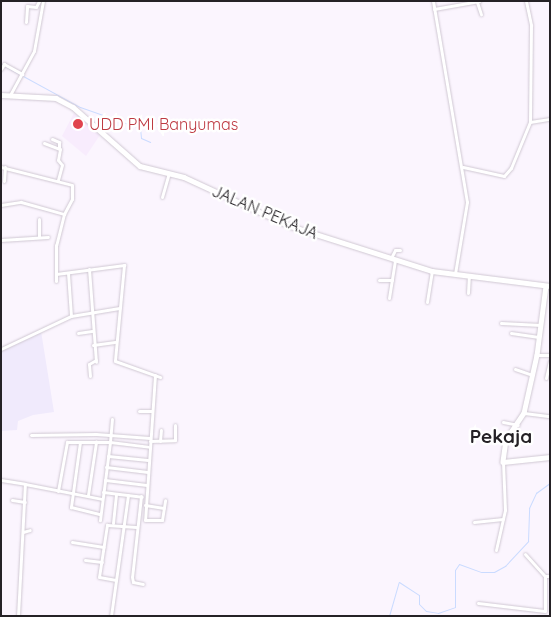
<!DOCTYPE html>
<html>
<head>
<meta charset="utf-8">
<style>
  body { margin:0 }
  #map { position:relative; width:551px; height:617px; overflow:hidden; background:#fbf5fe; font-family:Quicksand,sans-serif }
  div>[style] { position:absolute }
  .commercial>* { inset:0; background:#f0eafc }
  .built>* { inset:0; background:#f8ecfd }
  .stream>* { height:1px; margin:-0.5px; padding:0 0.5px; transform-origin:0.5px; border-radius:0.5px; background:#cadbff }
  .roads { filter:drop-shadow(0 0 1px #d0c8d3) drop-shadow(0 0 1px #d0c8d3) }
  .minor>* { height:3px; margin:-1.5px; padding:0 1.5px; transform-origin:1.5px; border-radius:1.5px; background:#fff }
  .tertiary>* { height:4.5px; margin:-2.25px; padding:0 2.25px; transform-origin:2.25px; border-radius:2.25px; background:#fff }
  .dots>* { width:14px; height:14px; translate:-50% -50%; box-sizing:border-box; border:2px solid #fff; border-radius:50% }
  span { translate:-50% -50%; white-space:nowrap; text-align:center; line-height:1.15; -webkit-text-stroke:5px #fff; paint-order:stroke }
  .health-label { font-size:16px; color:#be3a42 }
  .left { translate:0 -50%; text-align:left }
  .street-label { font-size:16px; color:#252226 }
  .quarter-label { font-size:19px; color:#252226; font-weight:700 }
  .frame { position:absolute; inset:0; border:2px solid #252226; pointer-events:none }
</style>
</head>
<body>
<div id="map">
  <div class="commercial">
    <div style="clip-path:polygon(41px 331px,54px 412px,33px 415px,18px 421px,17px 430px,1px 431px,1px 351px)"></div>
  </div>
  <div class="built">
    <div style="clip-path:polygon(74px 113px,100px 135px,86px 156px,62px 136px)"></div>
  </div>
  <div class="stream">
    <div style="left:1px;top:64px;width:90px;rotate:28.6deg"></div>
    <div style="left:80px;top:107px;width:64px;rotate:19.3deg"></div>
    <div style="left:140px;top:128px;width:10px;rotate:84deg"></div>
    <div style="left:141px;top:138px;width:10px;rotate:24deg"></div>
    <div style="left:389px;top:616px;width:35px;rotate:-74deg"></div>
    <div style="left:399px;top:582px;width:24px;rotate:33deg"></div>
    <div style="left:419px;top:595px;width:9px;rotate:90deg"></div>
    <div style="left:419px;top:604px;width:10px;rotate:45deg"></div>
    <div style="left:426px;top:611px;width:12px;rotate:9deg"></div>
    <div style="left:438px;top:613px;width:18px;rotate:-19deg"></div>
    <div style="left:455px;top:607px;width:37px;rotate:-90deg"></div>
    <div style="left:455px;top:570px;width:7px;rotate:-56deg"></div>
    <div style="left:459px;top:564px;width:23px;rotate:20deg"></div>
    <div style="left:481px;top:572px;width:13px"></div>
    <div style="left:494px;top:572px;width:13px;rotate:-29deg"></div>
    <div style="left:505px;top:566px;width:34px;rotate:-47deg"></div>
    <div style="left:528px;top:541px;width:33px;rotate:-88deg"></div>
    <div style="left:529px;top:508px;width:17px;rotate:-65deg"></div>
    <div style="left:536px;top:493px;width:17px;rotate:-36deg"></div>
  </div>
  <div class="roads">
    <div class="minor">
      <div style="left:433px;top:1px;width:204px;rotate:80.4deg"></div>
      <div style="left:467px;top:202px;width:73px;rotate:99.5deg"></div>
      <div style="left:526px;top:1px;width:25px;rotate:78deg"></div>
      <div style="left:531px;top:25px;width:96px;rotate:90.6deg"></div>
      <div style="left:477px;top:2px;width:13px;rotate:72deg"></div>
      <div style="left:434px;top:9px;width:46px;rotate:-10.1deg"></div>
      <div style="left:26px;top:22px;width:16px;rotate:-86deg"></div>
      <div style="left:27px;top:6px;width:9px;rotate:6deg"></div>
      <div style="left:36px;top:7px;width:7px;rotate:-63deg"></div>
      <div style="left:1px;top:69px;width:6px;rotate:-59deg"></div>
      <div style="left:4px;top:64px;width:21px;rotate:29deg"></div>
      <div style="left:10px;top:95px;width:50px;rotate:-61.4deg"></div>
      <div style="left:34px;top:51px;width:51px;rotate:-79.8deg"></div>
      <div style="left:52px;top:139px;width:8px;rotate:23deg"></div>
      <div style="left:59px;top:142px;width:6px;rotate:90deg"></div>
      <div style="left:44px;top:143px;width:17px;rotate:21deg"></div>
      <div style="left:60px;top:149px;width:11px;rotate:100deg"></div>
      <div style="left:58px;top:160px;width:6px;rotate:51deg"></div>
      <div style="left:62px;top:165px;width:16px;rotate:105deg"></div>
      <div style="left:1px;top:167px;width:73px;rotate:14.2deg"></div>
      <div style="left:72px;top:185px;width:14px;rotate:90deg"></div>
      <div style="left:72px;top:199px;width:17px;rotate:118deg"></div>
      <div style="left:64px;top:214px;width:32px;rotate:104deg"></div>
      <div style="left:56px;top:245px;width:36px;rotate:90deg"></div>
      <div style="left:463px;top:167px;width:42px;rotate:12.4deg"></div>
      <div style="left:504px;top:176px;width:11px;rotate:-49deg"></div>
      <div style="left:511px;top:168px;width:50px;rotate:-67.6deg"></div>
      <div style="left:530px;top:122px;width:20px;rotate:-9deg"></div>
      <div style="left:4px;top:181px;width:14px;rotate:-86deg"></div>
      <div style="left:162px;top:197px;width:25px;rotate:-74deg"></div>
      <div style="left:1px;top:205px;width:20px;rotate:-9deg"></div>
      <div style="left:21px;top:202px;width:45px;rotate:15.6deg"></div>
      <div style="left:39px;top:219px;width:17px;rotate:90deg"></div>
      <div style="left:1px;top:240px;width:47px;rotate:-3.7deg"></div>
      <div style="left:391px;top:258px;width:9px;rotate:-63deg"></div>
      <div style="left:395px;top:250px;width:5px"></div>
      <div style="left:89px;top:269px;width:93px;rotate:85.7deg"></div>
      <div style="left:68px;top:273px;width:43px;rotate:86deg"></div>
      <div style="left:56px;top:274px;width:69px;rotate:-7.5deg"></div>
      <div style="left:124px;top:265px;width:96px;rotate:95.4deg"></div>
      <div style="left:115px;top:361px;width:48px;rotate:19.6deg"></div>
      <div style="left:379px;top:280px;width:13px"></div>
      <div style="left:468px;top:293px;width:17px;rotate:-87deg"></div>
      <div style="left:389px;top:298px;width:38px;rotate:-81deg"></div>
      <div style="left:427px;top:302px;width:31px;rotate:-81deg"></div>
      <div style="left:501px;top:323px;width:40px;rotate:2.9deg"></div>
      <div style="left:78px;top:333px;width:14px;rotate:-8deg"></div>
      <div style="left:511px;top:333px;width:28px;rotate:8deg"></div>
      <div style="left:93px;top:345px;width:22px;rotate:-8deg"></div>
      <div style="left:1px;top:349px;width:77px;rotate:-25.2deg"></div>
      <div style="left:71px;top:316px;width:49px;rotate:-9.5deg"></div>
      <div style="left:537px;top:355px;width:13px"></div>
      <div style="left:515px;top:369px;width:18px;rotate:19deg"></div>
      <div style="left:155px;top:375px;width:145px;rotate:93.9deg"></div>
      <div style="left:145px;top:520px;width:17px"></div>
      <div style="left:162px;top:520px;width:20px;rotate:-81deg"></div>
      <div style="left:90px;top:376px;width:12px;rotate:-95deg"></div>
      <div style="left:89px;top:364px;width:8px;rotate:-30deg"></div>
      <div style="left:546px;top:378px;width:18px;rotate:-77deg"></div>
      <div style="left:139px;top:411px;width:13px"></div>
      <div style="left:524px;top:413px;width:26px;rotate:7deg"></div>
      <div style="left:112px;top:419px;width:23px;rotate:95deg"></div>
      <div style="left:110px;top:442px;width:38px;rotate:7deg"></div>
      <div style="left:503px;top:422px;width:15px;rotate:11deg"></div>
      <div style="left:31px;top:435px;width:65px;rotate:-0.9deg"></div>
      <div style="left:96px;top:434px;width:54px;rotate:4.2deg"></div>
      <div style="left:487px;top:436px;width:19px;rotate:12deg"></div>
      <div style="left:150px;top:441px;width:25px;rotate:-2deg"></div>
      <div style="left:175px;top:440px;width:15px;rotate:-90deg"></div>
      <div style="left:160px;top:441px;width:11px;rotate:-85deg"></div>
      <div style="left:80px;top:442px;width:66px;rotate:97.9deg"></div>
      <div style="left:71px;top:507px;width:30px;rotate:14deg"></div>
      <div style="left:108px;top:456px;width:40px;rotate:5.7deg"></div>
      <div style="left:106px;top:467px;width:42px;rotate:6.8deg"></div>
      <div style="left:1px;top:480px;width:24px;rotate:9deg"></div>
      <div style="left:105px;top:480px;width:42px;rotate:6.8deg"></div>
      <div style="left:58px;top:491px;width:50px;rotate:-79.6deg"></div>
      <div style="left:67px;top:442px;width:43px"></div>
      <div style="left:110px;top:442px;width:79px;rotate:97.3deg"></div>
      <div style="left:103px;top:492px;width:39px;rotate:7deg"></div>
      <div style="left:88px;top:495px;width:54px;rotate:-81.4deg"></div>
      <div style="left:141px;top:496px;width:81px;rotate:96.3deg"></div>
      <div style="left:132px;top:577px;width:5px;rotate:79deg"></div>
      <div style="left:133px;top:582px;width:10px;rotate:11deg"></div>
      <div style="left:12px;top:500px;width:13px;rotate:9deg"></div>
      <div style="left:145px;top:505px;width:19px;rotate:9deg"></div>
      <div style="left:474px;top:522px;width:29px;rotate:-6deg"></div>
      <div style="left:113px;top:523px;width:29px;rotate:-84deg"></div>
      <div style="left:23px;top:532px;width:7px;rotate:-16deg"></div>
      <div style="left:72px;top:542px;width:32px;rotate:9deg"></div>
      <div style="left:496px;top:550px;width:41px;rotate:-77.3deg"></div>
      <div style="left:505px;top:510px;width:48px;rotate:-92.4deg"></div>
      <div style="left:525px;top:554px;width:30px;rotate:48deg"></div>
      <div style="left:85px;top:560px;width:17px;rotate:7deg"></div>
      <div style="left:116px;top:580px;width:17px;rotate:-170deg"></div>
      <div style="left:99px;top:577px;width:53px;rotate:-81.3deg"></div>
      <div style="left:107px;top:525px;width:29px;rotate:4deg"></div>
      <div style="left:478px;top:603px;width:67px;rotate:6.8deg"></div>
      <div style="left:545px;top:611px;width:35px;rotate:-90deg"></div>
      <div style="left:545px;top:576px;width:5px"></div>
      <div style="left:18px;top:616px;width:132px;rotate:-87deg"></div>
      <div style="left:25px;top:484px;width:78px;rotate:11deg"></div>
      <div style="left:111px;top:616px;width:122px;rotate:-82deg"></div>
    </div>
    <div class="tertiary">
      <div style="left:1px;top:95px;width:55px;rotate:3.1deg"></div>
      <div style="left:56px;top:98px;width:19px;rotate:28deg"></div>
      <div style="left:73px;top:107px;width:89px;rotate:41.4deg"></div>
      <div style="left:140px;top:166px;width:45px;rotate:14deg"></div>
      <div style="left:184px;top:177px;width:117px;rotate:24.8deg"></div>
      <div style="left:290px;top:226px;width:149px;rotate:17.6deg"></div>
      <div style="left:432px;top:271px;width:119px;rotate:7.2deg"></div>
      <div style="left:546px;top:286px;width:70px;rotate:97.4deg"></div>
      <div style="left:537px;top:355px;width:59px;rotate:102.6deg"></div>
      <div style="left:524px;top:413px;width:32px;rotate:124deg"></div>
      <div style="left:506px;top:440px;width:22px;rotate:98deg"></div>
      <div style="left:503px;top:462px;width:47px;rotate:-6.1deg"></div>
    </div>
  </div>
  <div class="dots">
    <div style="left:78px;top:124px;background:#e0444e"></div>
  </div>
  <div class="health-label">
    <span class="left" style="left:89px;top:124px">UDD PMI Banyumas</span>
  </div>
  <div class="street-label">
    <span style="left:265px;top:212px;rotate:23deg">JALAN PEKAJA</span>
  </div>
  <div class="quarter-label">
    <span style="left:501px;top:437px">Pekaja</span>
  </div>
  <div class="frame"></div>
</div>
</body>
</html>
